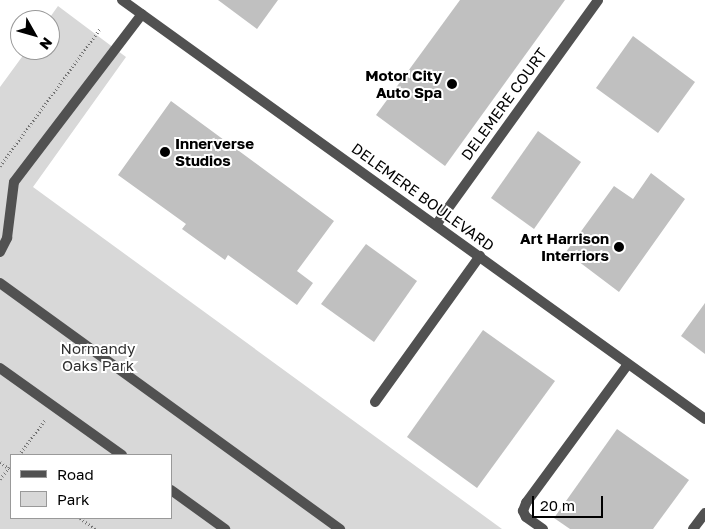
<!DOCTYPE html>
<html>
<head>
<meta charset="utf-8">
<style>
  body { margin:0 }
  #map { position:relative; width:705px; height:529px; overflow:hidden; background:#fff; font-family:"Golos Text",sans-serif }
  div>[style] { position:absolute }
  .green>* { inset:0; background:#d8d8d8 }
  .building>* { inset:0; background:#c0c0c0 }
  .path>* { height:3px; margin-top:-1.5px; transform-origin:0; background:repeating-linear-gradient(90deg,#737373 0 1px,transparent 0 3.5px) }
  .lane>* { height:10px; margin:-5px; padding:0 5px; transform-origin:5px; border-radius:5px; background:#515151 }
  .street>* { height:10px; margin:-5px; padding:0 5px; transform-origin:5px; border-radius:5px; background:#515151 }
  .dots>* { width:14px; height:14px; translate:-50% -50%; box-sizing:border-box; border:2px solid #fff; border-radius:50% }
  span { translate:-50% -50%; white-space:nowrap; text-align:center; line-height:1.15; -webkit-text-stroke:4px #fff; paint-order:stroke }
  .poi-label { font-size:15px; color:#000; font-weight:700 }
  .right { translate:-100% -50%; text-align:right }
  .left { translate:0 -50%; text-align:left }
  .street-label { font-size:15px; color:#000 }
  .park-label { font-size:15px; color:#2f2f2f }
  .legend { position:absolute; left:10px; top:454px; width:162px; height:65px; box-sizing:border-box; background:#fff; border:1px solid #999; margin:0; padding:6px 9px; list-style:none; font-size:15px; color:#000 }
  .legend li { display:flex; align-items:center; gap:10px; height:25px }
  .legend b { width:25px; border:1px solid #999 }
  .north { position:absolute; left:10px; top:10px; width:50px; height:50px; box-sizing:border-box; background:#fff; border:1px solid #999; border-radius:50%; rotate:128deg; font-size:14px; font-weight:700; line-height:20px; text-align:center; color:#000 }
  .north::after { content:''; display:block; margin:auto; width:18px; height:22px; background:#000; clip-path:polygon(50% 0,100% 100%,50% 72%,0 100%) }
  .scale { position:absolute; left:532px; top:496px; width:71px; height:22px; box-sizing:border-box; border:2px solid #000; border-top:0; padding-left:6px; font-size:15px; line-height:18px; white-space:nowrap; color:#000; -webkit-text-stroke:4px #fff; paint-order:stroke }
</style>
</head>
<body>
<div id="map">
  <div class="green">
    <div style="clip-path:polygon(evenodd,58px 6px,126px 57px,33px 187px,502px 529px,0 529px,0 87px,27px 50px,50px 50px,48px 20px,58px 6px,11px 455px,171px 455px,171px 518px,11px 518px,11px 455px)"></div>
  </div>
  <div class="building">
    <div style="clip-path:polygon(218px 0,278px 0,257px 29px)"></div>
    <div style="clip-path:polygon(460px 0,565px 0,445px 166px,376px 115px)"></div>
    <div style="clip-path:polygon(633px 36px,695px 82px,658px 133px,596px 88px)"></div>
    <div style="clip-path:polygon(171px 101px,334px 221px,297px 271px,313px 283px,297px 305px,228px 255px,225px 260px,182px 229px,186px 224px,118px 175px)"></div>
    <div style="clip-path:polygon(538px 131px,581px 162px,534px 229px,491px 198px)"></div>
    <div style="clip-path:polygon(651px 173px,685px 199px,619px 292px,566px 252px,614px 186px,633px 199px)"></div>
    <div style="clip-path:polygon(366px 244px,417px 281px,374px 342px,321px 304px)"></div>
    <div style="clip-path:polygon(705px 303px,705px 354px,681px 336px)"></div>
    <div style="clip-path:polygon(483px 330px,555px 381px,477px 488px,407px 437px)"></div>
    <div style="clip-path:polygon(617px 429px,689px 480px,653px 529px,570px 529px,554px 518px)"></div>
  </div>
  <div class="path">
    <div style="left:0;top:166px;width:170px;rotate:-53.9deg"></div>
    <div style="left:19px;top:455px;width:44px;rotate:-53.4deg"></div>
    <div style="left:0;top:462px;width:14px;rotate:36deg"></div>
    <div style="left:0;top:479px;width:18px;rotate:-52deg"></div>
    <div style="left:80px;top:518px;width:19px;rotate:36deg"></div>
  </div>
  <div class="lane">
    <div style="left:0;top:252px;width:16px;rotate:-63deg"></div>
    <div style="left:7px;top:238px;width:56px;rotate:-82.9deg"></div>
    <div style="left:14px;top:182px;width:211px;rotate:-52.7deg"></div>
    <div style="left:0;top:283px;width:420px;rotate:35.9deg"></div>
    <div style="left:0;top:368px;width:150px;rotate:35.5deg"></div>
    <div style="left:375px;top:402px;width:180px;rotate:-54.3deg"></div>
    <div style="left:171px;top:490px;width:67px;rotate:35.8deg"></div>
    <div style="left:543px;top:529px;width:21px;rotate:-145deg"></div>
    <div style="left:526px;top:517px;width:7px;rotate:-117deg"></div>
    <div style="left:523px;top:511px;width:9px;rotate:-69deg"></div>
    <div style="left:526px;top:503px;width:172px;rotate:-53.7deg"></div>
  </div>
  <div class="street">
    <div style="left:122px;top:0;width:718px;rotate:35.7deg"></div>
    <div style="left:436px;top:225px;width:277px;rotate:-54.2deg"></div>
    <div style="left:693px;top:529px;width:20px;rotate:-53deg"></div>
  </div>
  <div class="dots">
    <div style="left:452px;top:84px;background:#000"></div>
    <div style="left:165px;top:152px;background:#000"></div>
    <div style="left:619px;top:247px;background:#000"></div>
  </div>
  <div class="poi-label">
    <span class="right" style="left:442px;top:84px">Motor City<br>Auto Spa</span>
    <span class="left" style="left:175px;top:152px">Innerverse<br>Studios</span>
    <span class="right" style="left:609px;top:247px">Art Harrison<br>Interriors</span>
  </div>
  <div class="street-label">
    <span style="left:504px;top:104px;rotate:-54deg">DELEMERE COURT</span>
    <span style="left:423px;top:197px;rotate:36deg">DELEMERE BOULEVARD</span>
  </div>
  <div class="park-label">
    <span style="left:98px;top:357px">Normandy<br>Oaks Park</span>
  </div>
  <ul class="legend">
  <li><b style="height:6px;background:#515151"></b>Road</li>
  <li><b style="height:14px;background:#d8d8d8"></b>Park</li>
  </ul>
  <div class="north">N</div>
  <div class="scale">20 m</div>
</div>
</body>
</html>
